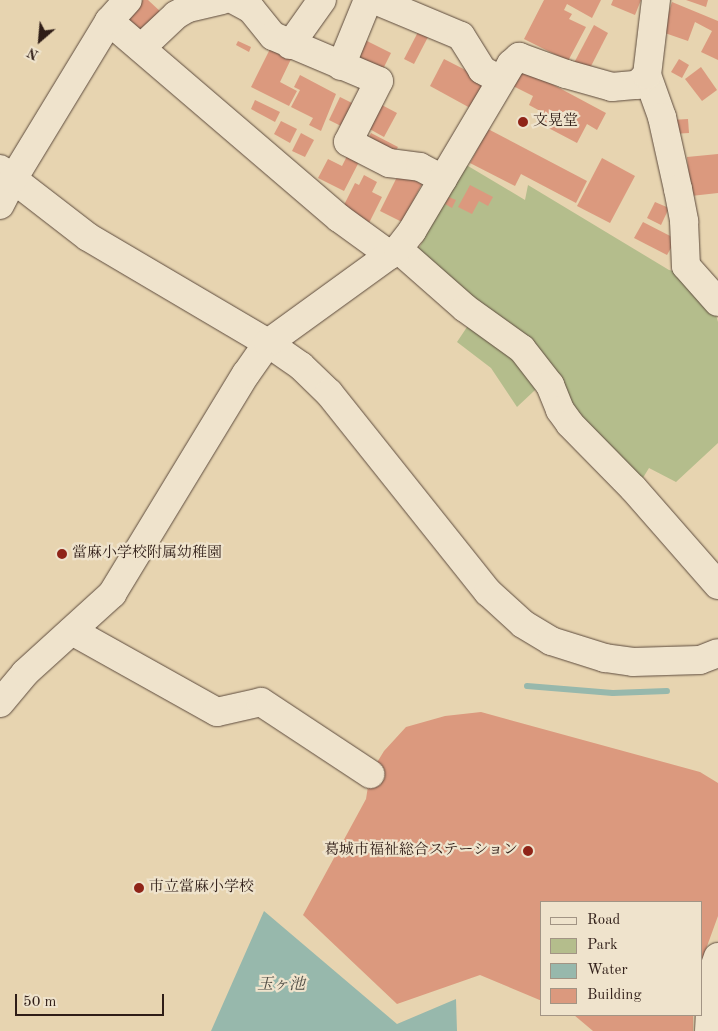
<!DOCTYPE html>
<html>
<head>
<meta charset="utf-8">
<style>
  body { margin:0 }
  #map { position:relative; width:718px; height:1031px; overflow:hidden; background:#e7d4b0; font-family:"Old Standard TT","Noto Serif JP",serif }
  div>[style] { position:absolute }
  .green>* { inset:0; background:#b4bd8c }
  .water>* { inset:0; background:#97b8ac }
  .stream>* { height:6px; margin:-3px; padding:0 3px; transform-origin:3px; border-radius:3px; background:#97b8ac }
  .building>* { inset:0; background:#db997e }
  .roads { filter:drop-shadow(0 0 1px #5d4b3d) drop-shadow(0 0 1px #5d4b3d) }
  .minor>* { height:28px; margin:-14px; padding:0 14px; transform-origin:14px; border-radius:14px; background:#efe3cc }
  .dots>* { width:14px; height:14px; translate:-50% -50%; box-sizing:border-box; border:2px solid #efe3cc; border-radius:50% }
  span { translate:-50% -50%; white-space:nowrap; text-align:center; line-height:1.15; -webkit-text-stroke:4.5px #efe3cc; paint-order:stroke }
  .poi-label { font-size:15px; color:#2f1d17 }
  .left { translate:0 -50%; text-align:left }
  .right { translate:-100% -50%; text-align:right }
  .water-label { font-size:16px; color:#4e4c44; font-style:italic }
  .legend { position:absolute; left:540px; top:901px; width:162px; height:115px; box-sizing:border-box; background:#efe3cc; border:1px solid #a29484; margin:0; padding:6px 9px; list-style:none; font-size:15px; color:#2f1d17 }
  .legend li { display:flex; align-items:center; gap:10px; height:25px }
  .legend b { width:25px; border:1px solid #a29484 }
  .north { position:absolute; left:15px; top:15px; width:50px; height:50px; -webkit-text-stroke:4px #efe3cc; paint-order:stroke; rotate:207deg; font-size:14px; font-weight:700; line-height:20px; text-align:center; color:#2f1d17 }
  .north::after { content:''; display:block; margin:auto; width:18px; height:22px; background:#2f1d17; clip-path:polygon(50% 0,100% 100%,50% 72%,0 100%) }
  .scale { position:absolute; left:15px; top:994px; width:149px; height:22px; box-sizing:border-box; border:2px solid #2f1d17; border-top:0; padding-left:6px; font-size:15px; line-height:18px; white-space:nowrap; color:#2f1d17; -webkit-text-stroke:4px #efe3cc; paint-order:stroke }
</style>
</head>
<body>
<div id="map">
  <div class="green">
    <div style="clip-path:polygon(463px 163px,525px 200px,528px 185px,669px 270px,684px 273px,714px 308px,718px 322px,718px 443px,676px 482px,649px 468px,641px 481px,595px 442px,551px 375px,517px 407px,491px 368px,457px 342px,479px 309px,416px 254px)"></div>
  </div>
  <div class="water">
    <div style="clip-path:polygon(264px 911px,397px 1024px,456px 999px,457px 1031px,211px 1031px)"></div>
  </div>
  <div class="stream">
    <div style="left:527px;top:686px;width:86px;rotate:4.7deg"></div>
    <div style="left:613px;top:693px;width:54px;rotate:-2.1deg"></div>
  </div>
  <div class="building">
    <div style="clip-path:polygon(143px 0,148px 0,162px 13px,144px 33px,127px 18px)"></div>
    <div style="clip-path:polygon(544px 0,601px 0,592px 18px,567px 4px,564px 10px,572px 14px,569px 19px,586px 27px,568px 61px,524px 39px)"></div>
    <div style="clip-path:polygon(613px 0,641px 0,635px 15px,611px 5px)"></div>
    <div style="clip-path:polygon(686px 0,708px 0,706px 7px)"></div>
    <div style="clip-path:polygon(672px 2px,718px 21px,718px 60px,701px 52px,712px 31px,695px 22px,688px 41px,662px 32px)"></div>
    <div style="clip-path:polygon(594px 25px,608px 33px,589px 70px,574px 63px)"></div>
    <div style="clip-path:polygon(418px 32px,428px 37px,414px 64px,404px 59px)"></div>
    <div style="clip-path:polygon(361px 38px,391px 53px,382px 71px,352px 56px)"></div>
    <div style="clip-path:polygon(238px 41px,251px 47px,249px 52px,236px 45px)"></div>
    <div style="clip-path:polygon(272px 45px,293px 55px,280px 82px,297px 91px,289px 106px,251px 87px)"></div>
    <div style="clip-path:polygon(444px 59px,487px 81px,472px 109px,430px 86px)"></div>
    <div style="clip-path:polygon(679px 59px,689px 65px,682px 78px,671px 72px)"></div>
    <div style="clip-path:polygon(701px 67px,717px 90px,702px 101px,685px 79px)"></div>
    <div style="clip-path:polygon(522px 68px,606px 113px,597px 130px,587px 124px,577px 143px,537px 122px,542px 112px,529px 105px,533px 96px,513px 86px)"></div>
    <div style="clip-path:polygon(300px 75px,336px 94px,321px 131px,309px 125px,313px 118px,291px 107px,300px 90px,294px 87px)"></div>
    <div style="clip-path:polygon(340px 97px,358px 106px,347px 129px,329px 120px)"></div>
    <div style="clip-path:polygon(255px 100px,280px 112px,275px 122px,251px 109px)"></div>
    <div style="clip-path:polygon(378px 103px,397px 113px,384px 137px,366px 127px)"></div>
    <div style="clip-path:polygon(688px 119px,689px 133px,672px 134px,671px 120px)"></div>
    <div style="clip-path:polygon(281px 121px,297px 129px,290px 143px,274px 134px)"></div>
    <div style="clip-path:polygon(488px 129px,587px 181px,576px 203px,521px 174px,515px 186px,470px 163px)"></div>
    <div style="clip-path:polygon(301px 133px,314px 140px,305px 157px,292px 151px)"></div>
    <div style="clip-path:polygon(371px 133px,398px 147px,392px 157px,366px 144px)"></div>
    <div style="clip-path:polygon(349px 152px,361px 158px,344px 191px,318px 178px,328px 159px,342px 166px)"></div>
    <div style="clip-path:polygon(718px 154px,718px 193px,691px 196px,687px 157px)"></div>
    <div style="clip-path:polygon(602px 158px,635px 176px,610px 223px,577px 206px)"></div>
    <div style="clip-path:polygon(399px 173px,422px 184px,402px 222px,380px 211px)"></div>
    <div style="clip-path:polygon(364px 175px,377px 182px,372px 192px,382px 197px,368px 225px,341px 211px,355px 183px,359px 185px)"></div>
    <div style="clip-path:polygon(470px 185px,493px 197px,488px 206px,479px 201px,472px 214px,458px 207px)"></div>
    <div style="clip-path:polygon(449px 197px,456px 200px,452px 208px,445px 204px)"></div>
    <div style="clip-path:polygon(655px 202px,669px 208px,661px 225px,647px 218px)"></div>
    <div style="clip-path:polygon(643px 222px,676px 239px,667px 255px,634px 238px)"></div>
    <div style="clip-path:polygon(481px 712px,700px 772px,718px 783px,718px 916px,702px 960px,702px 902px,542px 902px,542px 1001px,480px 975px,397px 1004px,303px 915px,366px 799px,370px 774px,384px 751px,406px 727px,445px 716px)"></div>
    <div style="clip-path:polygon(574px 1015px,693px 1015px,693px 1031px,593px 1031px)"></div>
  </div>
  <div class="roads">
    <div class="minor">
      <div style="left:234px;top:0;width:19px;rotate:28deg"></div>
      <div style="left:251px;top:9px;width:35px;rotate:51deg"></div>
      <div style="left:273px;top:36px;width:115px;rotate:23deg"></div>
      <div style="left:379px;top:81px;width:68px;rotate:116.9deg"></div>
      <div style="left:348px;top:142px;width:46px;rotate:27.1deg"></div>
      <div style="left:389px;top:163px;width:31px;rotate:7deg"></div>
      <div style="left:420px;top:167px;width:26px;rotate:28deg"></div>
      <div style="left:375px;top:0;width:93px;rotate:22.7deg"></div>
      <div style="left:461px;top:36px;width:40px;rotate:58deg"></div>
      <div style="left:482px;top:70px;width:21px;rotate:28deg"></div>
      <div style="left:109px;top:21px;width:303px;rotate:40.6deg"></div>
      <div style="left:339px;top:218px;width:63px;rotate:36deg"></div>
      <div style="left:290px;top:45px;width:55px;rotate:-54.6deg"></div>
      <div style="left:141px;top:48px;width:48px;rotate:-43.3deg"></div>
      <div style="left:176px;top:15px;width:14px;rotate:-30deg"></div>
      <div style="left:188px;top:8px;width:35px;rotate:-13deg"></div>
      <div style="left:341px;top:66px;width:71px;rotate:-67.8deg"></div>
      <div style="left:647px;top:75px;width:45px;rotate:70.3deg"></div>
      <div style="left:662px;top:117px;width:74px;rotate:77.5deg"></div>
      <div style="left:678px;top:189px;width:33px;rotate:79deg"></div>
      <div style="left:684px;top:221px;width:45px;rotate:87.5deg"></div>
      <div style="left:686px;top:266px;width:48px;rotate:48.4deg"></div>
      <div style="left:0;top:169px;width:111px;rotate:37.7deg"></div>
      <div style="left:88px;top:237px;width:209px;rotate:30.5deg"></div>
      <div style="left:268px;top:343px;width:40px;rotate:34.9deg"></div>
      <div style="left:301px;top:366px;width:39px;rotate:44deg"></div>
      <div style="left:329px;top:393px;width:255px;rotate:51.4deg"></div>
      <div style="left:488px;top:592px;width:47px;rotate:42.4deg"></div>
      <div style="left:523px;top:624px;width:33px;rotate:31deg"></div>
      <div style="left:551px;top:641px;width:57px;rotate:17.5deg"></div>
      <div style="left:605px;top:658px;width:28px;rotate:8deg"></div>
      <div style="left:633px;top:662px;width:67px;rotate:-1.7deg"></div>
      <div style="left:700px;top:660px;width:19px;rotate:-21deg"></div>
      <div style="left:0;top:205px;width:29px;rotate:-63deg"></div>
      <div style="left:13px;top:179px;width:185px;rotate:-58.7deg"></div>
      <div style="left:109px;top:21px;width:28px;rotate:-48deg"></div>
      <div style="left:398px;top:249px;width:89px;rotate:41.4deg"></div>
      <div style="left:465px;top:308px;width:70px;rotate:35.7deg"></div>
      <div style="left:522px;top:349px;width:46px;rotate:52.1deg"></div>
      <div style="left:550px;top:385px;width:27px;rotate:68deg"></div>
      <div style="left:560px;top:410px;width:17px;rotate:54deg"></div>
      <div style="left:570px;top:424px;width:90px;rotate:45.5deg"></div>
      <div style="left:633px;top:488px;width:129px;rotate:48.8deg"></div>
      <div style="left:72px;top:631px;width:166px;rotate:29.2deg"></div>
      <div style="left:217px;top:712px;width:45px;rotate:-12.8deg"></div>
      <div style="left:261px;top:702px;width:131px;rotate:33.4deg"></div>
      <div style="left:0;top:703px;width:39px;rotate:-50deg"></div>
      <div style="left:25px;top:673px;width:118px;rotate:-42.2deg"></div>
      <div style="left:112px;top:594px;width:258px;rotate:-58.7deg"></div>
      <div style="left:246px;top:374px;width:38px;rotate:-55deg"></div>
      <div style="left:268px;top:343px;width:160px;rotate:-35.9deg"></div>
      <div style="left:398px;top:249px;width:23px;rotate:-52deg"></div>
      <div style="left:412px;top:231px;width:194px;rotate:-59.3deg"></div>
      <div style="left:511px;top:64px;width:11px;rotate:-41deg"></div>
      <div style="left:519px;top:57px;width:50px;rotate:19.9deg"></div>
      <div style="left:566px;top:74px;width:48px;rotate:15.8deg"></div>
      <div style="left:612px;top:87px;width:25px;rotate:-5deg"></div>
      <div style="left:637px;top:85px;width:14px;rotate:-45deg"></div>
      <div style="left:647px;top:75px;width:76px;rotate:-83.2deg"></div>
      <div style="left:709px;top:1031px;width:57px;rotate:-87deg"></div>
      <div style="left:712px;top:974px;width:18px;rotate:-71deg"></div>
    </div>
  </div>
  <div class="dots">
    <div style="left:523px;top:122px;background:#8f2418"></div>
    <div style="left:62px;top:554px;background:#8f2418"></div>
    <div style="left:528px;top:851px;background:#8f2418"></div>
    <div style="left:139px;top:888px;background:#8f2418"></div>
  </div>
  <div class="poi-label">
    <span class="left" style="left:533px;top:122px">文晃堂</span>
    <span class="left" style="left:72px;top:554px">當麻小学校附属幼稚園</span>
    <span class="right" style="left:518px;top:851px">葛城市福祉総合ステーション</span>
    <span class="left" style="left:149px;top:888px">市立當麻小学校</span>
  </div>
  <div class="water-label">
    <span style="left:281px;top:985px">玉ヶ池</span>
  </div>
  <ul class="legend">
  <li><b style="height:6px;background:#efe3cc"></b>Road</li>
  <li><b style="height:14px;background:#b4bd8c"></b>Park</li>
  <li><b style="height:14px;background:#97b8ac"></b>Water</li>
  <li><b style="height:14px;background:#db997e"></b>Building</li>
  </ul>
  <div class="north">N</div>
  <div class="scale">50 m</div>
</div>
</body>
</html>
